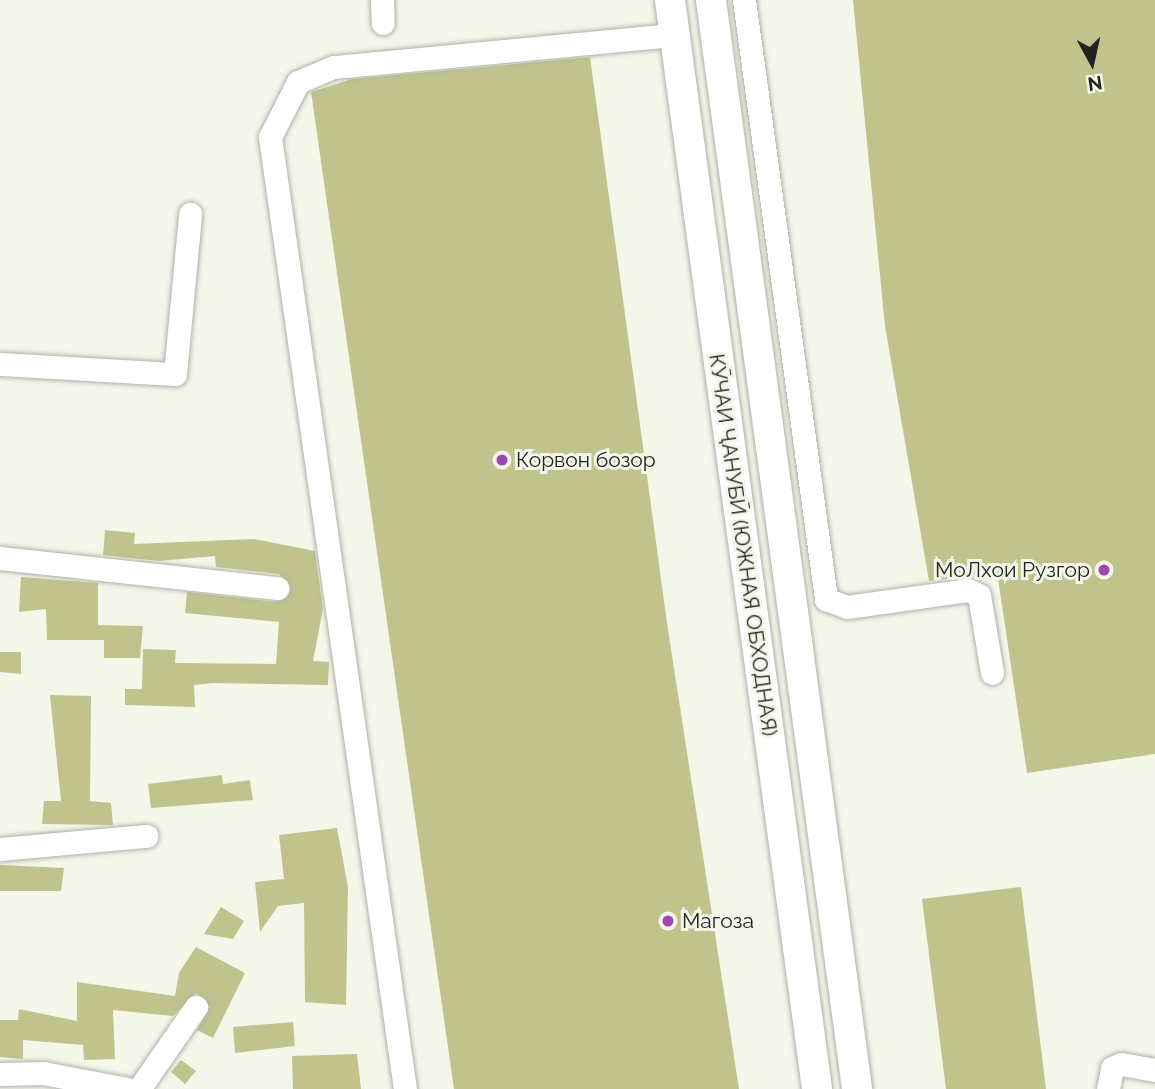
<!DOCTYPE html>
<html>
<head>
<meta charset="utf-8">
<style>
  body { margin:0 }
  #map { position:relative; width:1155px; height:1089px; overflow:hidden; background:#f5f6ea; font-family:Raleway,sans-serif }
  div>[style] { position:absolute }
  .building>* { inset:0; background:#c0c38c }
  .roads { filter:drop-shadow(0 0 2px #b0b1a5) drop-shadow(0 0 2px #b0b1a5) }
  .minor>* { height:23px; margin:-11.5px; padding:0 11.5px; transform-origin:11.5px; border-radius:11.5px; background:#fff }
  .major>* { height:30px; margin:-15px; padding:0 15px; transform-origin:15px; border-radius:15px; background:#fff }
  .dots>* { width:19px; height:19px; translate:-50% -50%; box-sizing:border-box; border:4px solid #f5f6ea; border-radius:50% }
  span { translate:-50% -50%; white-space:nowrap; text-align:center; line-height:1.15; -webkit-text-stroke:6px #f5f6ea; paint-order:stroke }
  .poi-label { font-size:21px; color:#23231f }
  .left { translate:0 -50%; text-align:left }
  .right { translate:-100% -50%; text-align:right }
  .street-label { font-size:21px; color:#23231f }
  .north { position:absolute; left:1057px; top:28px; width:70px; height:70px; -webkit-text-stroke:5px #f5f6ea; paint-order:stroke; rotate:172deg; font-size:19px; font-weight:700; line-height:28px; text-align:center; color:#23231f }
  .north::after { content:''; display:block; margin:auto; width:24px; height:32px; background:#23231f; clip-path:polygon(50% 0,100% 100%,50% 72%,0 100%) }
</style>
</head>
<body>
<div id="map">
  <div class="building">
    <div style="clip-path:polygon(853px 0,1155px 0,1155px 754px,1027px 773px,997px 572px,929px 581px,885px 326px)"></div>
    <div style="clip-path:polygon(590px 57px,667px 623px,739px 1089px,454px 1089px,311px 92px,352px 79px)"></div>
    <div style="clip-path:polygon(105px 530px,135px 533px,134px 544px,254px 539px,315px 551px,323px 609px,313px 661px,329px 662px,328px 685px,213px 683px,194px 685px,195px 707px,125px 705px,125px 689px,142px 689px,143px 649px,176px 650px,175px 663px,276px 664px,279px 622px,185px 613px,187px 592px,276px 602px,291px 589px,279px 574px,216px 567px,215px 556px,159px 561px,103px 555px)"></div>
    <div style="clip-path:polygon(21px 577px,98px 583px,98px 625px,143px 626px,140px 658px,104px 658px,104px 640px,47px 640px,46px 609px,19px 612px)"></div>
    <div style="clip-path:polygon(0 652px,21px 652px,21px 674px,0 672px)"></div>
    <div style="clip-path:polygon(50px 695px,91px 696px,90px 801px,111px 803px,113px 825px,42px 824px,44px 801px,61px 801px)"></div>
    <div style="clip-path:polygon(222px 775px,223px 784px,250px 780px,253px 800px,151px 808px,148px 784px)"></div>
    <div style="clip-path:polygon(337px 828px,348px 887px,346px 1005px,305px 1002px,304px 903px,278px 906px,260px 932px,255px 882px,284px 879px,279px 835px)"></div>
    <div style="clip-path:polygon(0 865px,64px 868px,61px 891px,0 891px)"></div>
    <div style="clip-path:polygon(1021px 887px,1046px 1089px,946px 1089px,922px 899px)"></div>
    <div style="clip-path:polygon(221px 907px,244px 921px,233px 939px,204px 934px)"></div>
    <div style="clip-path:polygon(196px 947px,245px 973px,213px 1038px,197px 1030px,210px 1007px,196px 993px,173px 1016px,113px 1010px,115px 1059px,84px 1060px,83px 1045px,23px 1040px,23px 1059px,0 1057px,0 1020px,18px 1020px,19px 1009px,77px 1021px,77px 982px,175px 996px,179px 973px)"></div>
    <div style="clip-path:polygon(293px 1022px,295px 1046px,235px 1053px,233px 1027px)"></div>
    <div style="clip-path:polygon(357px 1054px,361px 1089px,293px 1089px,292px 1056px)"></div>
    <div style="clip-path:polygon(181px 1060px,196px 1071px,185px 1084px,171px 1072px)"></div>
  </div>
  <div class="roads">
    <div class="minor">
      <div style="left:382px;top:0;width:23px;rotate:88deg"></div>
      <div style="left:744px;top:0;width:605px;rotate:82.2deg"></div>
      <div style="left:826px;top:599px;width:22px;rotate:21deg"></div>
      <div style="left:847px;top:607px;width:122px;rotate:-8deg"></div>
      <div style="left:968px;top:590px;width:12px;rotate:24deg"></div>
      <div style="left:979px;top:595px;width:79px;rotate:80.5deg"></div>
      <div style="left:0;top:364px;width:175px;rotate:3.3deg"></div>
      <div style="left:175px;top:374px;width:161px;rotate:-84.6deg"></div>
      <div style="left:0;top:558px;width:279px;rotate:6.2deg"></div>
      <div style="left:0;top:849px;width:147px;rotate:-5.1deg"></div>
      <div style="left:0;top:1074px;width:43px;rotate:-1.3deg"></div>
      <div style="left:43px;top:1073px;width:86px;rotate:10.8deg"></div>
      <div style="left:139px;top:1089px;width:100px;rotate:-55.2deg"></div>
      <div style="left:405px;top:1089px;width:962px;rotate:-98.07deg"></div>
      <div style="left:270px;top:137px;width:62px;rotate:-63deg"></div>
      <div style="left:298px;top:82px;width:39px;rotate:-23deg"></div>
      <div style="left:334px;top:67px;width:342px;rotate:-5.4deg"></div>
      <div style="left:1108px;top:1089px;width:21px;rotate:-79deg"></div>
      <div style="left:1112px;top:1068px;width:10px;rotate:-24deg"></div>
      <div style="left:1121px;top:1064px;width:35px;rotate:10deg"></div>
    </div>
    <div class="major">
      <div style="left:670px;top:0;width:1099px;rotate:82.31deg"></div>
      <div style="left:711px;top:0;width:1099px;rotate:82.36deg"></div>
    </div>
  </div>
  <div class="dots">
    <div style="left:502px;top:460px;background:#a046b1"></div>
    <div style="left:1104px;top:570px;background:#a046b1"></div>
    <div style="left:668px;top:921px;background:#a046b1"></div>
  </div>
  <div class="poi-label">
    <span class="left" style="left:516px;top:460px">Корвон бозор</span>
    <span class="right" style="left:1090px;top:570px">МоЛхои Рузгор</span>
    <span class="left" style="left:682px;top:921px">Магоза</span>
  </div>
  <div class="street-label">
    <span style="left:743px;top:545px;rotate:82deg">КӮЧАИ ҶАНУБӢ (ЮЖНАЯ ОБХОДНАЯ)</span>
  </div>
  <div class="north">N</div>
</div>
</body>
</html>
